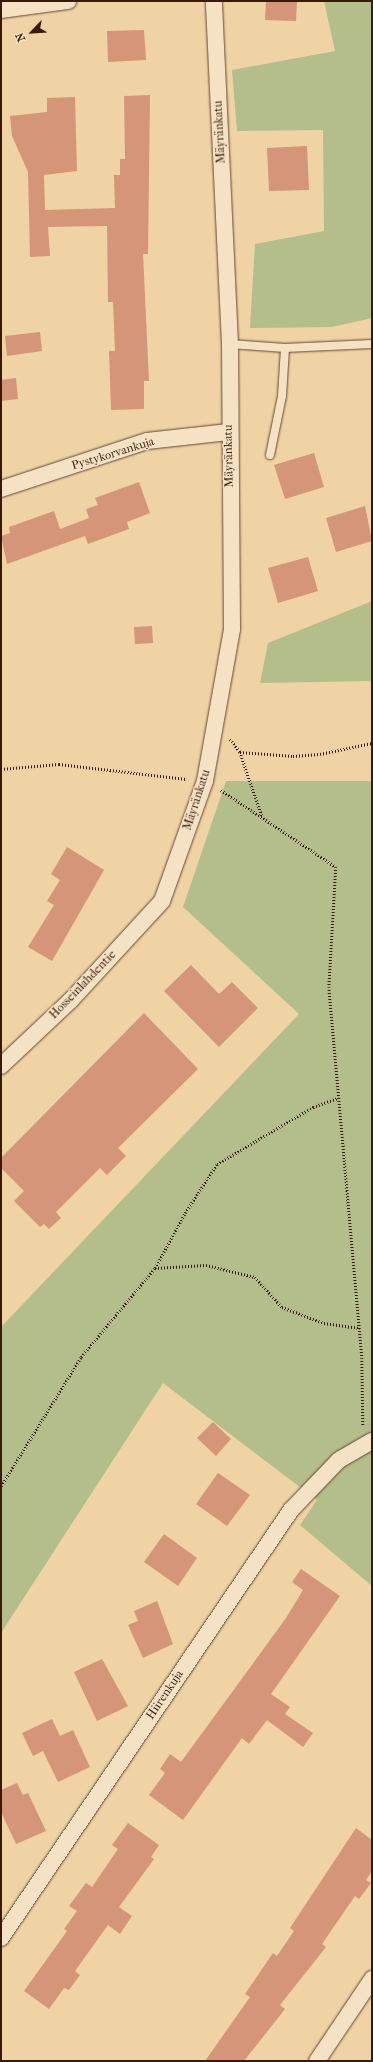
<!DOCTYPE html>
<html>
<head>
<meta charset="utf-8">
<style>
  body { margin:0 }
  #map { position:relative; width:373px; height:2062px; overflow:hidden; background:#efd3a5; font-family:"IM FELL French Canon",serif }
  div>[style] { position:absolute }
  .green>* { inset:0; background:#b3be8b }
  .building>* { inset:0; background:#d59578 }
  .path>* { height:2.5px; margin-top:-1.25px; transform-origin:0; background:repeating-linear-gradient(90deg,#371a08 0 1px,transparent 0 3px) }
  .roads { filter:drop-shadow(0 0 1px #65482f) drop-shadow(0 0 1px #65482f) }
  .lane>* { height:8px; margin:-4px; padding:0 4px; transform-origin:4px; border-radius:4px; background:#f5e2c4 }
  .street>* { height:16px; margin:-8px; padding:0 8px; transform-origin:8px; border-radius:8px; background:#f5e2c4 }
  span { translate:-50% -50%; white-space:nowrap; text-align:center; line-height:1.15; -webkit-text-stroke:3px #f5e2c4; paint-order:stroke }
  .street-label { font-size:12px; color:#371a08 }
  .frame { position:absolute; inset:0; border:2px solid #371a08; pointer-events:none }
  .north { position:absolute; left:12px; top:12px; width:40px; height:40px; -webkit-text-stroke:3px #f5e2c4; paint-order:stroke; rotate:245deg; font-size:11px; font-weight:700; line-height:16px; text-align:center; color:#371a08 }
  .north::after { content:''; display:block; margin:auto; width:14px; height:18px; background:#371a08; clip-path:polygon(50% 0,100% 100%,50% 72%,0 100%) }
</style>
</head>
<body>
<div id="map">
  <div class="green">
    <div style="clip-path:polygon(324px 1px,372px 1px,372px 318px,332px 327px,250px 328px,255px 244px,324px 231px,323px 130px,237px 131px,232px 70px,335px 51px)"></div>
    <div style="clip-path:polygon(372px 601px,372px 681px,260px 683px,268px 643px)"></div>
    <div style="clip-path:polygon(226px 781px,372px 781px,372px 1586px,300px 1525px,317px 1500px,163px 1383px,1px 1633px,1px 1327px,299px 1014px,183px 907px)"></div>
  </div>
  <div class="building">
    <div style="clip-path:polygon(266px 1px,297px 1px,296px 21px,265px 20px)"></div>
    <div style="clip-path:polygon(144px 30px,146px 60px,108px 62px,107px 31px)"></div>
    <div style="clip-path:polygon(150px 95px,148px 254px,143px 254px,149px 381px,144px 381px,144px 409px,111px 410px,109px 351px,115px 351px,113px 302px,108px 302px,107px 226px,48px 227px,50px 256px,30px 257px,28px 172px,12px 136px,10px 116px,47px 112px,47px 98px,75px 97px,77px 171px,44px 175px,45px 210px,115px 208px,114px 175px,120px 175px,120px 159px,125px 159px,124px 96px)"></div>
    <div style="clip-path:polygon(307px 146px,309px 190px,269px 191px,267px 148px)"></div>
    <div style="clip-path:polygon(40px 332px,42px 351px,7px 356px,5px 336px)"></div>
    <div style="clip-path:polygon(16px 378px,18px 399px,1px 401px,1px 380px)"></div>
    <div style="clip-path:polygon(314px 453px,324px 487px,285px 499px,274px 465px)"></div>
    <div style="clip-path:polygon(139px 482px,150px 513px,127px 522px,129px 529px,88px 544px,85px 536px,7px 564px,1px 536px,10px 533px,9px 527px,54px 511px,60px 529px,89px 518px,86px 509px,98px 505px,95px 498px)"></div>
    <div style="clip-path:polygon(365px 506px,372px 541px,336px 552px,326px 518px)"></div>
    <div style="clip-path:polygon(308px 557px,318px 591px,278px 603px,268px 568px)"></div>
    <div style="clip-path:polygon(152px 626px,153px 643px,135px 644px,134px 627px)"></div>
    <div style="clip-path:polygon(67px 847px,104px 870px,52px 961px,28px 947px,54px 905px,47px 901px,60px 880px,51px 874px)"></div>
    <div style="clip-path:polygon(191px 965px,219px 994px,232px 982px,258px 1008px,219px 1047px,164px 991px)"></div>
    <div style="clip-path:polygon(144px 1013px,198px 1069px,118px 1148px,126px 1156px,107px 1175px,100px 1168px,56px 1212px,61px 1218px,49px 1229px,44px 1224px,40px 1227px,14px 1201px,24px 1191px,1px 1168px,1px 1158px)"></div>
    <div style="clip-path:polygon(213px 1422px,231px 1439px,216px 1456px,197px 1438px)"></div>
    <div style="clip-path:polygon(218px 1473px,250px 1495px,227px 1526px,196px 1504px)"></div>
    <div style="clip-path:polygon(164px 1534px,197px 1558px,178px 1586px,144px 1562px)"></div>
    <div style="clip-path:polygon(301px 1569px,340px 1596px,271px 1694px,290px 1707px,285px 1714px,313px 1733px,303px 1747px,267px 1720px,249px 1744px,242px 1738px,183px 1820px,149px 1795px,165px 1773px,160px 1769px,170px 1754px,181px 1762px,286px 1618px,303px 1590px,292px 1582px)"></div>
    <div style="clip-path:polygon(157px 1601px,173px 1644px,143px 1658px,128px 1625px,138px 1621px,134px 1611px)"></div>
    <div style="clip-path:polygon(102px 1659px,128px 1706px,97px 1721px,74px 1672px)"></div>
    <div style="clip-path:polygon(52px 1719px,60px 1736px,73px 1730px,90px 1767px,58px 1782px,43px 1751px,33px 1756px,22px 1733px)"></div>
    <div style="clip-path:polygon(17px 1783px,23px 1795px,28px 1793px,46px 1831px,16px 1844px,1px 1812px,1px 1790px)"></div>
    <div style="clip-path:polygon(128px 1823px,159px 1845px,151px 1857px,154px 1859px,119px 1907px,132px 1916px,120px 1934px,108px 1925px,75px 1971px,80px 1975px,69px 1990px,64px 1988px,49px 2009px,24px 1991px,67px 1931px,64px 1929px,77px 1911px,69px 1906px,86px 1883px,92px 1887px,118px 1849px,112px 1845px)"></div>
    <div style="clip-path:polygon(356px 1828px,372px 1840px,372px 1871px,366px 1880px,371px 1883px,359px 1899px,355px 1896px,322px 1944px,326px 1947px,280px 2005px,285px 2009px,244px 2061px,205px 2061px,250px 1997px,245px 1994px,273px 1953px,277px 1956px,294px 1931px,290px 1928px)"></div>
  </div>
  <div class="path">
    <div style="left:230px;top:739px;width:16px;rotate:52deg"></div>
    <div style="left:240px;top:752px;width:53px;rotate:4.3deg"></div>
    <div style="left:293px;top:756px;width:27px;rotate:-4deg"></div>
    <div style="left:320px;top:754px;width:53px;rotate:-11.9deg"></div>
    <div style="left:240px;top:752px;width:68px;rotate:71deg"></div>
    <div style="left:1px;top:769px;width:58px;rotate:-4.9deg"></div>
    <div style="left:59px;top:764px;width:128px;rotate:6.7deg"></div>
    <div style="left:221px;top:790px;width:138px;rotate:33.8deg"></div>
    <div style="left:336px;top:867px;width:120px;rotate:93.3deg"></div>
    <div style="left:329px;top:987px;width:372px;rotate:84.9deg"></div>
    <div style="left:362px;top:1358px;width:67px;rotate:89.1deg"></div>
    <div style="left:155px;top:1268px;width:51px;rotate:-3.4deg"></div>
    <div style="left:206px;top:1265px;width:50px;rotate:13.8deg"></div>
    <div style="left:255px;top:1277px;width:40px;rotate:48deg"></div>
    <div style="left:282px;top:1307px;width:45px;rotate:20.9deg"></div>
    <div style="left:324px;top:1323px;width:36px;rotate:8deg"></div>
    <div style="left:1px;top:1486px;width:152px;rotate:-58.2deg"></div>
    <div style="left:81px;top:1357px;width:116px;rotate:-50.3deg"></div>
    <div style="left:155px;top:1268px;width:63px;rotate:-61.4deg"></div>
    <div style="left:185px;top:1213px;width:59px;rotate:-56.9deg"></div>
    <div style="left:217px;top:1164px;width:112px;rotate:-30.7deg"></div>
    <div style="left:313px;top:1107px;width:27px;rotate:-20deg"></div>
  </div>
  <div class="roads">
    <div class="lane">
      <div style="left:230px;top:344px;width:55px;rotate:4.2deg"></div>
      <div style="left:285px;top:348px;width:87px;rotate:-2.6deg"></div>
      <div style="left:270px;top:455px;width:60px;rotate:-78.5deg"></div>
      <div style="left:282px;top:396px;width:48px;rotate:-86.4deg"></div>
    </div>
    <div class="street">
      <div style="left:1px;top:10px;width:68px;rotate:-7.7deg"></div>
      <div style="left:1px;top:489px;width:154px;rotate:-18.2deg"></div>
      <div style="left:147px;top:441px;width:82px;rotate:-6.3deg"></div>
      <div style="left:1px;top:1066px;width:96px;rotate:-43.3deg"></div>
      <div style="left:71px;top:1000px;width:134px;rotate:-47.4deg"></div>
      <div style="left:162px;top:901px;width:127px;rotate:-70.3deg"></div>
      <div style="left:205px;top:781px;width:154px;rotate:-79.9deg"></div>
      <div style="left:232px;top:629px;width:285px;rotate:-90.4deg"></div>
      <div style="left:230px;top:344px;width:343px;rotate:-92.7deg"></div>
      <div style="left:1px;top:1938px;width:517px;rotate:-55.88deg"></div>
      <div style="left:291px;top:1510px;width:69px;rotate:-46.2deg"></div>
      <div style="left:339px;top:1460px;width:38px;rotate:-30deg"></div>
      <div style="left:317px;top:2061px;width:99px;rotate:-56.1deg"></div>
    </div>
  </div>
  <div class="street-label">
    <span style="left:220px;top:132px;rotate:-93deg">Mäyränkatu</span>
    <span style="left:113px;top:454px;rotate:-17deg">Pystykorvankuja</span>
    <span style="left:229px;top:456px;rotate:-91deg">Mäyränkatu</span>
    <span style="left:197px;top:800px;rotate:-72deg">Mäyränkatu</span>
    <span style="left:83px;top:985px;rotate:-46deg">Hosseinlahdentie</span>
    <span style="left:165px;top:1695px;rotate:-56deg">Hiirenkuja</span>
  </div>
  <div class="frame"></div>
  <div class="north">N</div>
</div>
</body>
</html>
